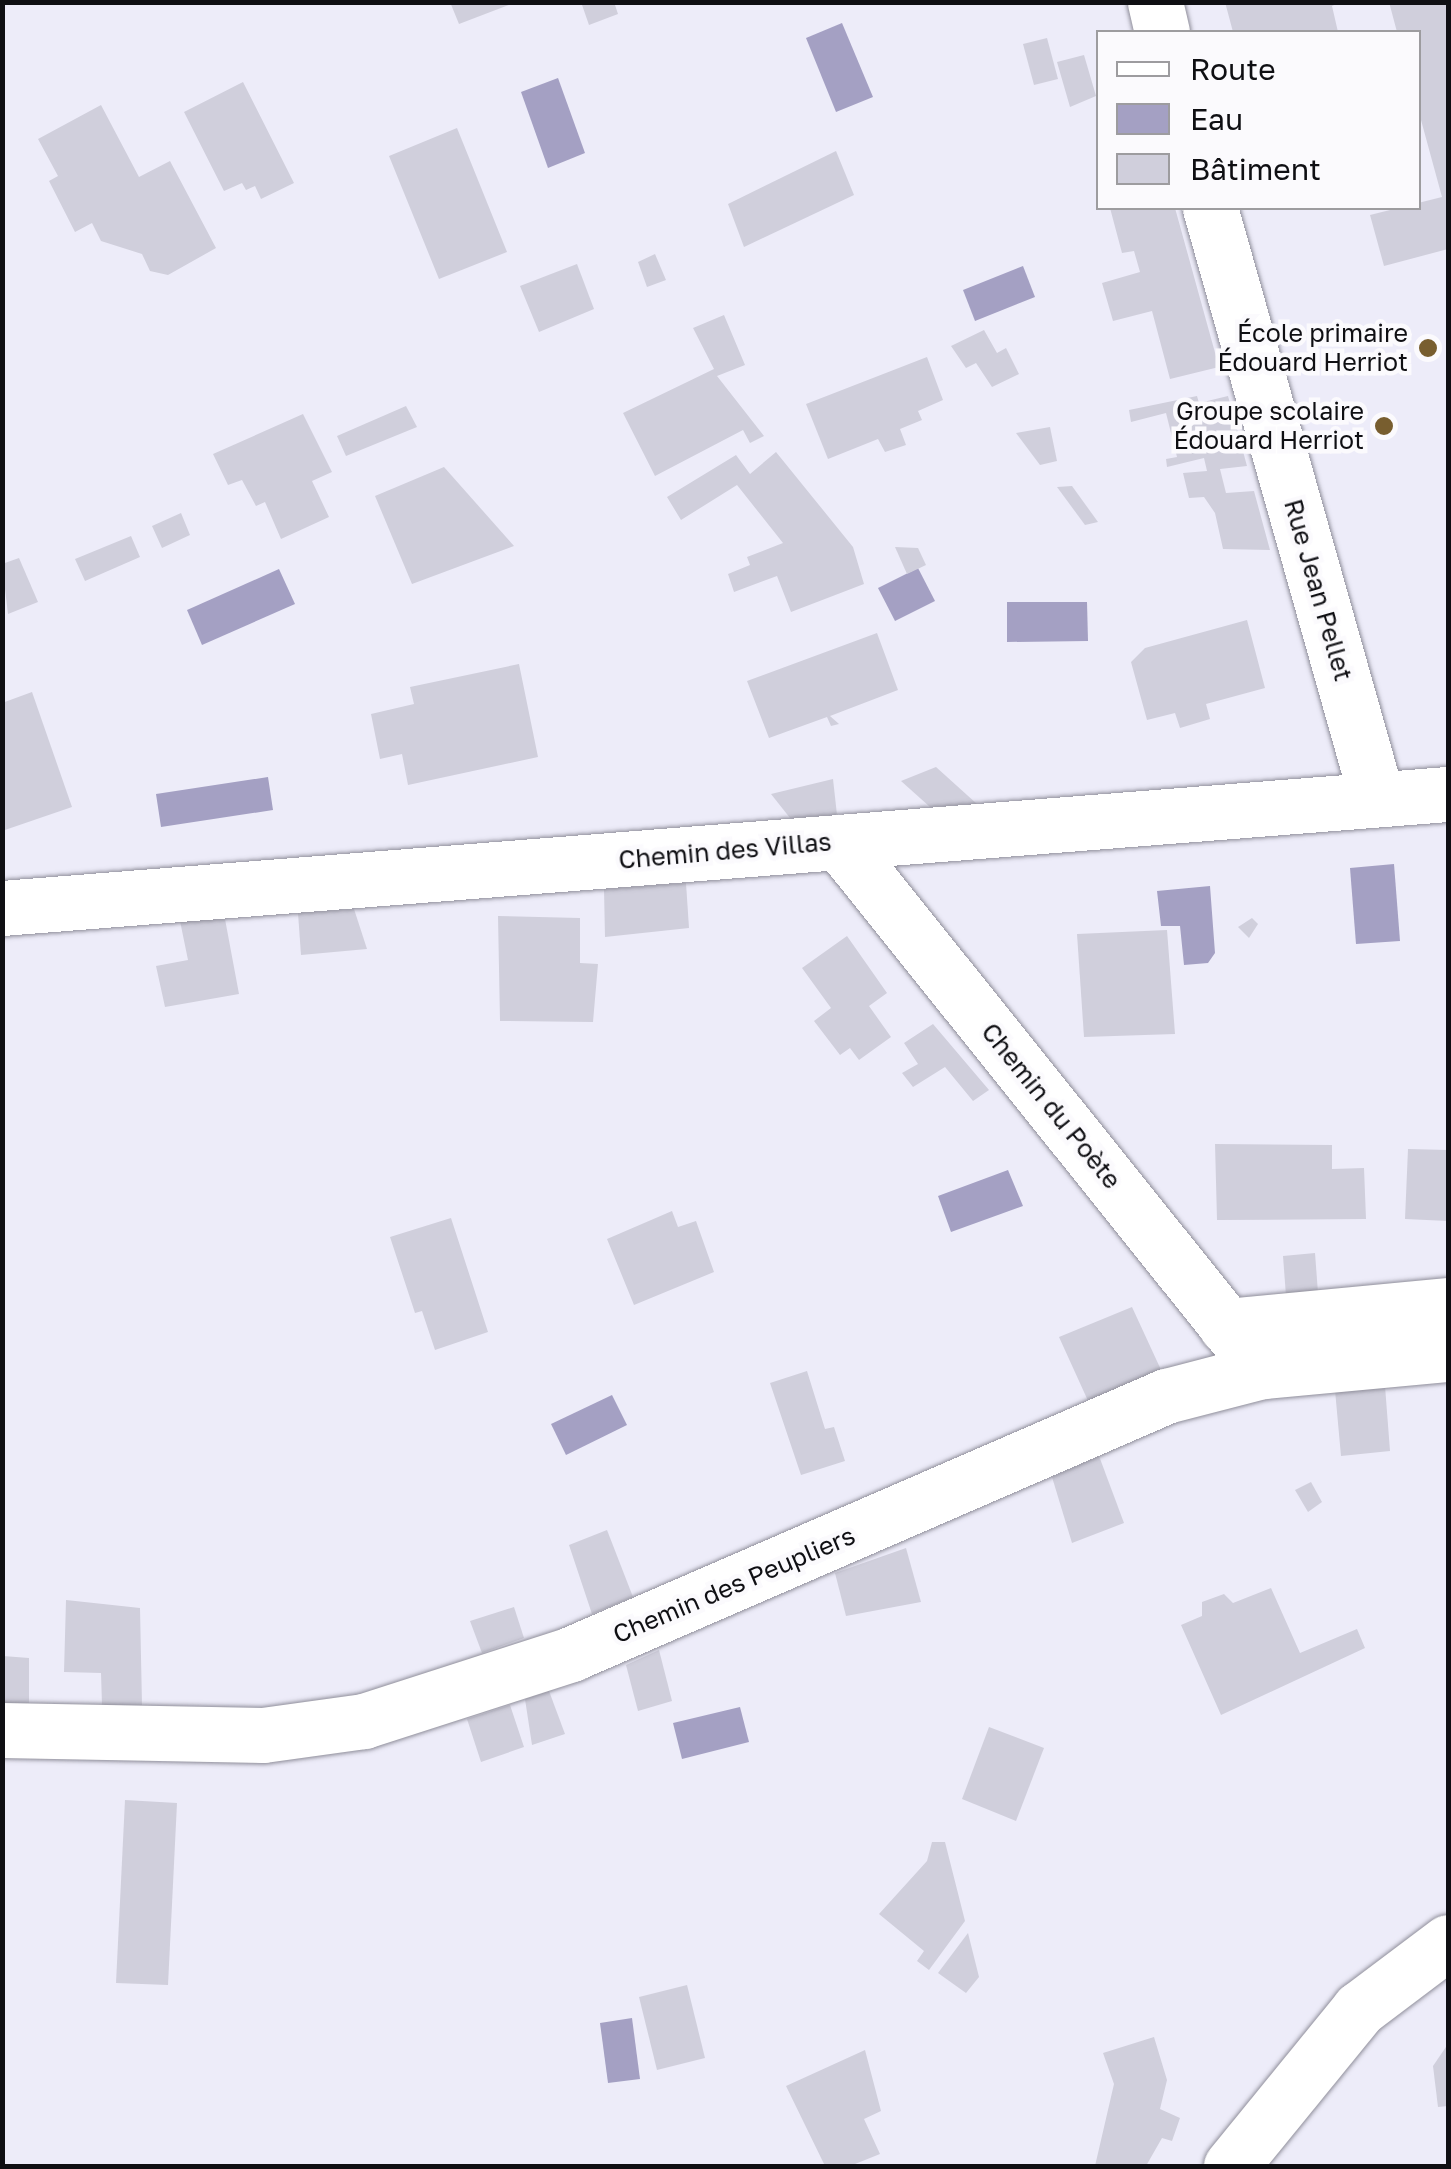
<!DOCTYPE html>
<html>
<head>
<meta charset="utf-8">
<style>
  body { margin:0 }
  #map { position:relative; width:1451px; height:2169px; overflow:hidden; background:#edecf9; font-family:"Golos Text",sans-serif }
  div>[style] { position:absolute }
  .water>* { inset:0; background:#a4a0c3 }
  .building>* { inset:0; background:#d0cfdc }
  .roads { filter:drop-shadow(0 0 2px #8f8e9a) drop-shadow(0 0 2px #8f8e9a) }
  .minor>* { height:55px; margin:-27.5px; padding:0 27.5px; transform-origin:27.5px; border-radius:27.5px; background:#fff }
  .dots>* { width:28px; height:28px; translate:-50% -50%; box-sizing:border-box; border:5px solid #fbfafd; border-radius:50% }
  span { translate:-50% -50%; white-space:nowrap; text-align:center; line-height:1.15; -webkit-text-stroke:9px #fbfafd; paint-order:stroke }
  .poi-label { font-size:25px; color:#0f0f13 }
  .right { translate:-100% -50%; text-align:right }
  .street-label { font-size:25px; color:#0f0f13 }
  .frame { position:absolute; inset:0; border:5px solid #0f0f13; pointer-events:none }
  .legend { position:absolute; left:1096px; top:30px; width:325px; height:180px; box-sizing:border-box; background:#fbfafd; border:2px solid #9d9c9f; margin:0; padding:12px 18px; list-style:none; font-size:30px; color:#0f0f13 }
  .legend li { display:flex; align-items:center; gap:20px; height:50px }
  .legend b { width:50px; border:2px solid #9d9c9f }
</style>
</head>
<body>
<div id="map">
  <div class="water">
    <div style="clip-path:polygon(842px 23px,873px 97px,836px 112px,806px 38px)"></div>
    <div style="clip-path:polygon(558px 78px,585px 153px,548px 168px,521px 92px)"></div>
    <div style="clip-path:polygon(1023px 266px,1035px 297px,975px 321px,963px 290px)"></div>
    <div style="clip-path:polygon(918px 568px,935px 601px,895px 621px,878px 588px)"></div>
    <div style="clip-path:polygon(279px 569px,295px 604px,202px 645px,187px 610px)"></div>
    <div style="clip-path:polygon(1007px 602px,1087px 602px,1088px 641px,1007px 642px)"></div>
    <div style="clip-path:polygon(268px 777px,273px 810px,161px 827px,156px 794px)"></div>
    <div style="clip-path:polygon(1394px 864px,1400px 941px,1356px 944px,1350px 868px)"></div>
    <div style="clip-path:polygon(1210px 886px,1215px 953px,1208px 963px,1184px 965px,1180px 926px,1161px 926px,1157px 891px)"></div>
    <div style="clip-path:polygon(1008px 1170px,1023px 1206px,951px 1232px,938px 1196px)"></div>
    <div style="clip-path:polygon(612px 1395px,627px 1425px,566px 1455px,551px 1424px)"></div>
    <div style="clip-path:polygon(740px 1707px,749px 1742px,682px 1759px,673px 1723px)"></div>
    <div style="clip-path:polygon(632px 2018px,640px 2079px,608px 2083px,600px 2023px)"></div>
  </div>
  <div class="building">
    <div style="clip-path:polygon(450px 2px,514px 2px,514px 3px,459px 24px)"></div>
    <div style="clip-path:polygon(581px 2px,614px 2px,618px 14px,589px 25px)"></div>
    <div style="clip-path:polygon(1225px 2px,1340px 2px,1332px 6px,1338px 32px,1233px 32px)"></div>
    <div style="clip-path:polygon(1389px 2px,1448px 2px,1448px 249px,1384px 266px,1370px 215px,1442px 197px,1418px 109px,1418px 32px,1397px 32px)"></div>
    <div style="clip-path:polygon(1047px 38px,1058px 79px,1034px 85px,1023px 44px)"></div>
    <div style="clip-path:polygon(1084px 55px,1096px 96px,1070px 107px,1057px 62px)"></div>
    <div style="clip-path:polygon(243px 82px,294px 183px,261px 199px,255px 186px,246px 190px,242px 183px,224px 191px,184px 112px)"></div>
    <div style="clip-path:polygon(101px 105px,139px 177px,170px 161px,216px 248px,168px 275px,150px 271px,142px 254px,101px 241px,92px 223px,75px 232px,49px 181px,58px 176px,38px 139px)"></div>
    <div style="clip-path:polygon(457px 128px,507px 252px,439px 279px,389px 156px)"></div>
    <div style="clip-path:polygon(836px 151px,854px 195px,744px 247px,728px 204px)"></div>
    <div style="clip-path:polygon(1110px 208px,1175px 208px,1219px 367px,1170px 379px,1152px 311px,1113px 321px,1102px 283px,1140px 272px,1134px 251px,1122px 253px)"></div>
    <div style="clip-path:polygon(655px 254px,666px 280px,647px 287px,638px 262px)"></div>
    <div style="clip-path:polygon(577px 264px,594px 309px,539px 332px,520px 286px)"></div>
    <div style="clip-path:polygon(724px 315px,745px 365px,717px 376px,764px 436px,750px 443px,743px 430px,655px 476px,623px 413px,714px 369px,693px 328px)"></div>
    <div style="clip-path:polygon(984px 330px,997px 353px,1006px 348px,1019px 374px,992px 387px,976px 363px,966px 368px,951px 346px)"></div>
    <div style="clip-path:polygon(927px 357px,943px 400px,918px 411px,922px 420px,900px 429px,906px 445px,885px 452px,878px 439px,828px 459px,806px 404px)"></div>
    <div style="clip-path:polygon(1197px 396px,1199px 403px,1228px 396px,1247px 466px,1220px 469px,1226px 493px,1254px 491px,1270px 550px,1223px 549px,1215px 513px,1204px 497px,1189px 498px,1183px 473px,1207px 471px,1204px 458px,1167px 467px,1166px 459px,1177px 457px,1166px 413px,1131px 422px,1129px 410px)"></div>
    <div style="clip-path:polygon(406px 406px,417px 427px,346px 456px,337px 436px)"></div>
    <div style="clip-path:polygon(303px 414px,332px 472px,312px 481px,329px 517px,281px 539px,265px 502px,256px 506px,242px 480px,228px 485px,213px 454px)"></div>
    <div style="clip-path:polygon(1050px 427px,1057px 461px,1040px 465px,1016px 433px)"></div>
    <div style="clip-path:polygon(776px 452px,853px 547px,864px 584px,791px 612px,777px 576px,734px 592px,728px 574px,750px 565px,747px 557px,783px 543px,737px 485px,681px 520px,667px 497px,736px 455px,750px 474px)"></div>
    <div style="clip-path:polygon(444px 467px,514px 546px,412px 584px,375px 496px)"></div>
    <div style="clip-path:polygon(1072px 486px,1098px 522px,1085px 525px,1057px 487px)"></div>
    <div style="clip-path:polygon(181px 513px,190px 535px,162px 548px,152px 526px)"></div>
    <div style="clip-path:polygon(131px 536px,140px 557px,85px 581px,75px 559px)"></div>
    <div style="clip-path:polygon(895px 547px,918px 548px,926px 565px,907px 574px)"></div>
    <div style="clip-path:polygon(19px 558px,38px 602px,8px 614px,2px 564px)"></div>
    <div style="clip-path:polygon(1247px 620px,1265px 688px,1206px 704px,1210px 719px,1180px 728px,1175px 713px,1147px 720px,1131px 662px,1145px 648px)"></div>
    <div style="clip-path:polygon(877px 633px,898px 690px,830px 716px,839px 724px,831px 726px,827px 717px,769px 738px,747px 681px)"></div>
    <div style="clip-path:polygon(519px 664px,538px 757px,408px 785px,402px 754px,380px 759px,371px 714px,414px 704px,410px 687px)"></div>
    <div style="clip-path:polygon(32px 692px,72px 807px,2px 831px,2px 703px)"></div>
    <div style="clip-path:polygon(936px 767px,977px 804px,930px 807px,901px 781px)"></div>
    <div style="clip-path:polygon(833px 779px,837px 815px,790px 818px,771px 794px)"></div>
    <div style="clip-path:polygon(686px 883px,689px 928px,605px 937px,604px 889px)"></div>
    <div style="clip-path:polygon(354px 909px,367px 949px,301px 955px,298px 913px)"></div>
    <div style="clip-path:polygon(498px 916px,580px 918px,580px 963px,598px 964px,593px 1022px,500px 1021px)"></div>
    <div style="clip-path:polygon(1252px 918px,1258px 924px,1249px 938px,1238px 927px)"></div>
    <div style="clip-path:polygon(225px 919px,239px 994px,165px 1007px,156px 966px,188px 960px,180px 921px)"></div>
    <div style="clip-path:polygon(1167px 930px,1175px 1034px,1084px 1037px,1077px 934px)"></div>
    <div style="clip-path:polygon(847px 936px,887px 993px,869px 1006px,891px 1037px,859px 1060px,850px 1048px,840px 1055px,814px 1021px,831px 1008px,802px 968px)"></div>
    <div style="clip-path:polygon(933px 1024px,989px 1090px,973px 1101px,945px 1067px,913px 1087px,902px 1073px,918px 1064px,904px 1043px)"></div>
    <div style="clip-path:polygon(1215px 1144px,1332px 1145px,1332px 1169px,1364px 1168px,1366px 1219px,1217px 1220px)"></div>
    <div style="clip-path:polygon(1408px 1149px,1448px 1150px,1448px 1221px,1405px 1219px)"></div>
    <div style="clip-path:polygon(672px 1211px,678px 1227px,696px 1221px,714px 1272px,634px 1305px,607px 1239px)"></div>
    <div style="clip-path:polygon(451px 1218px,488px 1332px,435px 1350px,422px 1311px,415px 1313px,390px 1237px)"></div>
    <div style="clip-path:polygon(1315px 1253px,1318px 1293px,1286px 1296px,1283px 1256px)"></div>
    <div style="clip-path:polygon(1132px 1307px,1162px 1372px,1089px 1403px,1059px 1337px)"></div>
    <div style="clip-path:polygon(807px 1371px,825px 1429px,834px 1427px,845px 1461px,801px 1475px,770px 1383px)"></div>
    <div style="clip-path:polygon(1385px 1386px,1390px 1451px,1341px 1456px,1335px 1390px)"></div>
    <div style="clip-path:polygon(1099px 1456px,1124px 1523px,1072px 1543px,1052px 1477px)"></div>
    <div style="clip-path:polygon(1311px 1482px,1322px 1502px,1308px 1512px,1295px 1490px)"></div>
    <div style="clip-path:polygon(607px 1530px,633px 1597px,592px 1614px,569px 1545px)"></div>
    <div style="clip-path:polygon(906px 1548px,921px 1602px,846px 1616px,835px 1573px)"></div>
    <div style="clip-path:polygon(1271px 1588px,1300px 1653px,1357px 1629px,1365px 1648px,1221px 1715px,1181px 1625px,1202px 1616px,1202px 1602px,1224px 1594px,1233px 1603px)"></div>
    <div style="clip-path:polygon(66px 1600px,140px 1608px,142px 1705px,102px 1705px,101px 1673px,64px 1672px)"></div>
    <div style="clip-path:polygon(514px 1607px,524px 1638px,482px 1653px,470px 1621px)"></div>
    <div style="clip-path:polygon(659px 1650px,672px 1701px,638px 1711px,626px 1665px)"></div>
    <div style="clip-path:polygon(3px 1656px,29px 1658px,29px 1703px,2px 1703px)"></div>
    <div style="clip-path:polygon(549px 1691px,565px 1734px,532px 1745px,525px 1699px)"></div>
    <div style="clip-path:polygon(510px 1705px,524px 1747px,481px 1762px,467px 1719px)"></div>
    <div style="clip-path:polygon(989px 1727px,1044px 1748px,1016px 1821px,962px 1799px)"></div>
    <div style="clip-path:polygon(125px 1800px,177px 1803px,168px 1985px,116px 1983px)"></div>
    <div style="clip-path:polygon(932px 1842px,945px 1842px,965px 1921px,929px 1970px,917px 1961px,924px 1951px,879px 1914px,927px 1861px)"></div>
    <div style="clip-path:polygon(968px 1933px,979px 1977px,966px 1993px,938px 1973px)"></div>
    <div style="clip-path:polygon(687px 1985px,705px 2058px,657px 2070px,639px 1997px)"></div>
    <div style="clip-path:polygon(1154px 2037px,1167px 2080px,1160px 2109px,1180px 2118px,1172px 2141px,1162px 2138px,1146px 2166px,1095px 2166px,1114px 2084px,1103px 2053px)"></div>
    <div style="clip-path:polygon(1448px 2044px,1448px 2106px,1438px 2107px,1433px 2066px)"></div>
    <div style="clip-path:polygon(865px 2050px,881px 2111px,864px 2119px,880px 2154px,850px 2166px,825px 2166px,786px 2086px)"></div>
  </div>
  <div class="roads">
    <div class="minor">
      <div style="left:1155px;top:2px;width:31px;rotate:77deg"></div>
      <div style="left:1210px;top:208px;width:614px;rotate:74.22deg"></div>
      <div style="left:839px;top:842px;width:678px;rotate:51.29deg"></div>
      <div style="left:2px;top:908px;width:1450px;rotate:-4.51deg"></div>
      <div style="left:1226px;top:1326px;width:223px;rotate:-5.4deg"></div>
      <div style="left:2px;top:1730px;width:261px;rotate:1.1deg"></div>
      <div style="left:263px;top:1735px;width:102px;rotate:-7.9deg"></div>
      <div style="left:364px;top:1721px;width:218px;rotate:-17.9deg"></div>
      <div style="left:571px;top:1654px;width:649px;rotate:-23.44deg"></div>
      <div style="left:1166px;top:1396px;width:100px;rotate:-14.5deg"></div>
      <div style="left:1263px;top:1371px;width:186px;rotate:-5.3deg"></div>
      <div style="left:1231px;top:2166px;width:203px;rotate:-50.8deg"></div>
      <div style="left:1359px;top:2009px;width:111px;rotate:-37deg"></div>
    </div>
  </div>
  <div class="dots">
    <div style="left:1428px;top:348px;background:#785e2f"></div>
    <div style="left:1384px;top:426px;background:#785e2f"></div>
  </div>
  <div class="poi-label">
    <span class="right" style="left:1408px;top:348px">École primaire<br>Édouard Herriot</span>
    <span class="right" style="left:1364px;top:426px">Groupe scolaire<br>Édouard Herriot</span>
  </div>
  <div class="street-label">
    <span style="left:1318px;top:590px;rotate:74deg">Rue Jean Pellet</span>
    <span style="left:725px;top:851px;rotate:-5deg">Chemin des Villas</span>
    <span style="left:1051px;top:1106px;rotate:51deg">Chemin du Poète</span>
    <span style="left:734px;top:1585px;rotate:-23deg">Chemin des Peupliers</span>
  </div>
  <div class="frame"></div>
  <ul class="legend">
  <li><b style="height:12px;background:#fff"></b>Route</li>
  <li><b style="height:28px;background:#a4a0c3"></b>Eau</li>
  <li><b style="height:28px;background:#d0cfdc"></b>Bâtiment</li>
  </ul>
</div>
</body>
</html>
